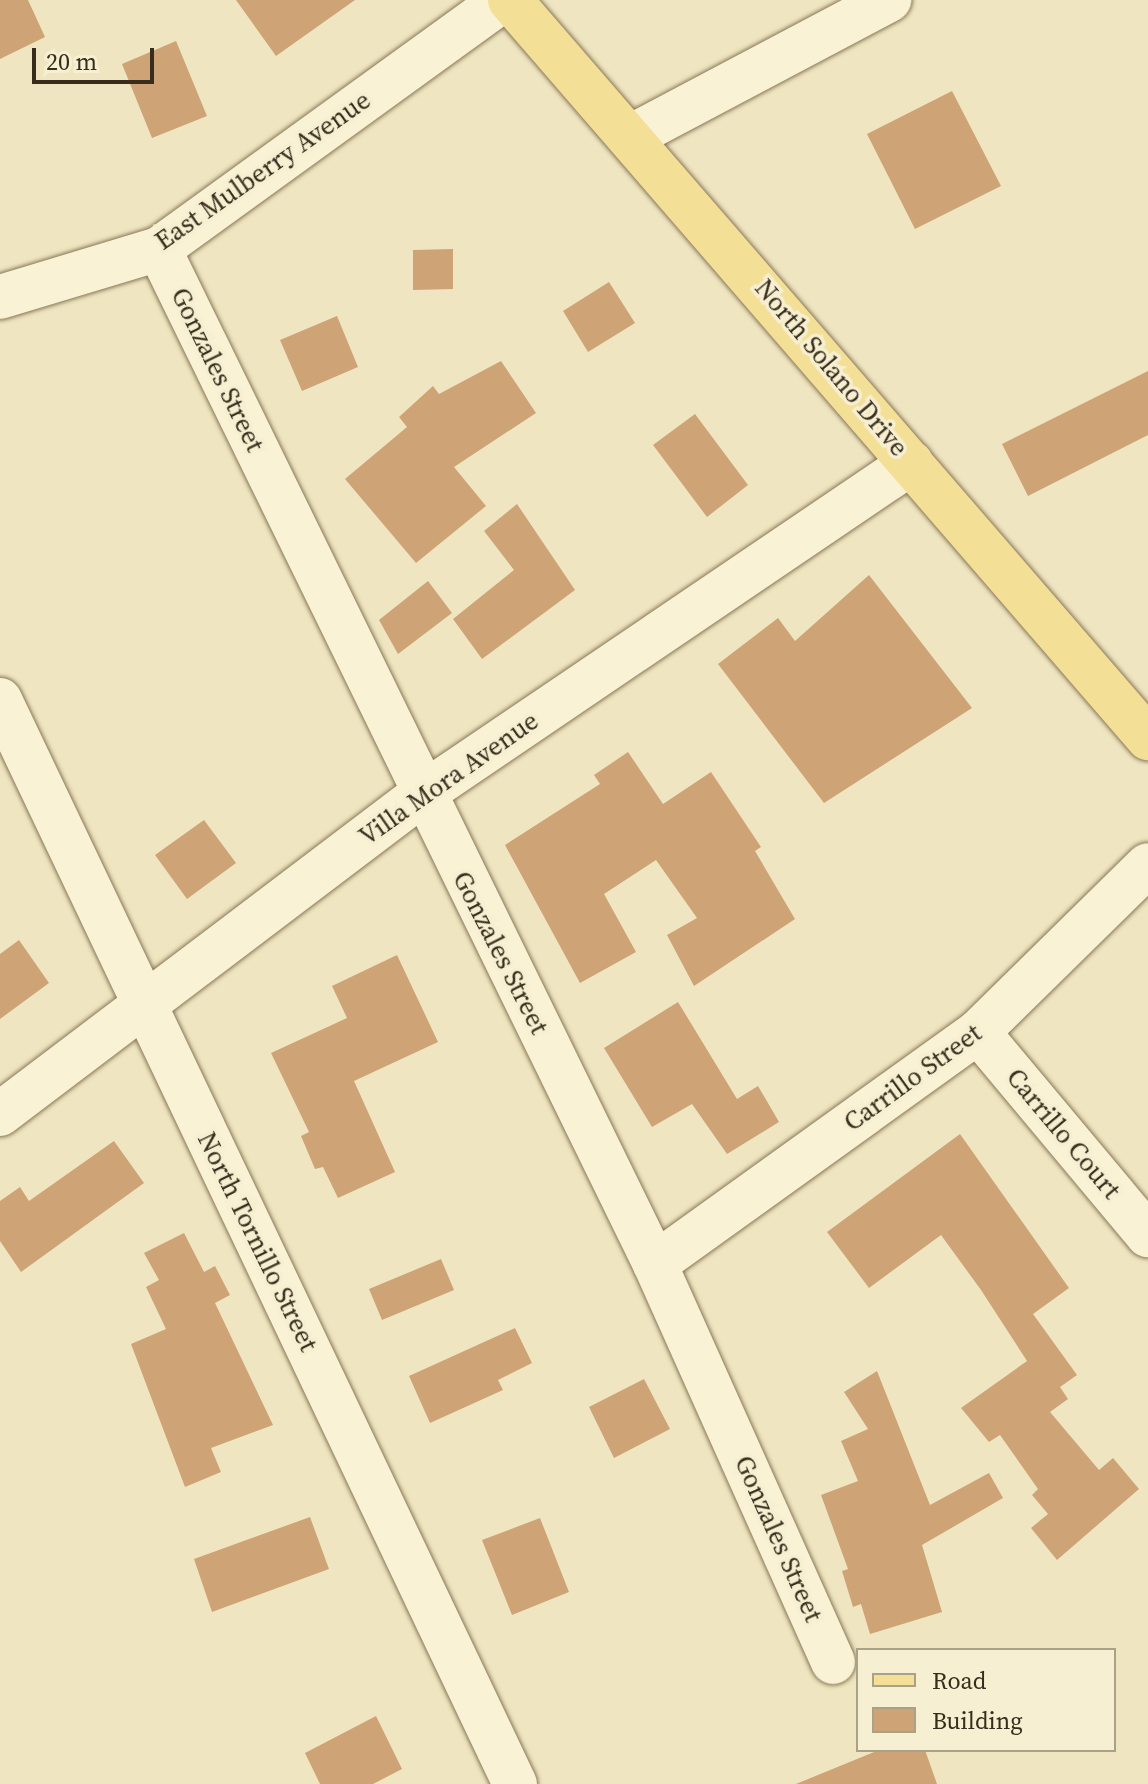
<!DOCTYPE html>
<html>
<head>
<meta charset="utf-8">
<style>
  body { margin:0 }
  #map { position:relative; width:1148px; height:1784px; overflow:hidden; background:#efe6c1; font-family:"Source Serif 4",serif }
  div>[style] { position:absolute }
  .building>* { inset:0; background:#cea376 }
  .roads { filter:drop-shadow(0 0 2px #897758) drop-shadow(0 0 2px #897758) }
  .minor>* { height:44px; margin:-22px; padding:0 22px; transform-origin:22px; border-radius:22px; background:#faf2d4 }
  .major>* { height:44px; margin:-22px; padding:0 22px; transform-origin:22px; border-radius:22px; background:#f4df97 }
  span { translate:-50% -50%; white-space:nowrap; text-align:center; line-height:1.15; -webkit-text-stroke:7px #f6efd1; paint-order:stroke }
  .street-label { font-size:26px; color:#382d1d }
  .legend { position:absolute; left:856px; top:1648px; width:260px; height:104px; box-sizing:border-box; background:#f6efd1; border:2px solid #aaa189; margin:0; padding:10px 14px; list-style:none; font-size:24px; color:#382d1d }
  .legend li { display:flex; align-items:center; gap:16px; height:40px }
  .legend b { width:40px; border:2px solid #aaa189 }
  .scale { position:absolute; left:32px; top:48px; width:122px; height:36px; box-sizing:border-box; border:4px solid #382d1d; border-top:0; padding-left:10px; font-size:24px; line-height:28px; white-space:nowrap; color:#382d1d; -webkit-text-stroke:6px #f6efd1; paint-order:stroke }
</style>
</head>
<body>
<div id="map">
  <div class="building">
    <div style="clip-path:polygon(0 0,28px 0,45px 37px,0 59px)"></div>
    <div style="clip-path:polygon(236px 0,355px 0,276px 56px)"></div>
    <div style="clip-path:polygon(176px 41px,207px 116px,152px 138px,122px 64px)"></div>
    <div style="clip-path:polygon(952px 91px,1001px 186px,915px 229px,867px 134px)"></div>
    <div style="clip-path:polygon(453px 249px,453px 289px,413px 290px,413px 250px)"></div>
    <div style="clip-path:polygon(609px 282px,635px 323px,588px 352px,563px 311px)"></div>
    <div style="clip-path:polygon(337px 316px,358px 367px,302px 391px,280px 340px)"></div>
    <div style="clip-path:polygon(501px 361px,536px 413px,454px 467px,486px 506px,416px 563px,345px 479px,407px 427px,399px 417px,433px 386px,439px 394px)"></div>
    <div style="clip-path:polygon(1148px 371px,1148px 435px,1028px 496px,1002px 444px)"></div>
    <div style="clip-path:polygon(695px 414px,748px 485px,707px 517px,653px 445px)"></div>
    <div style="clip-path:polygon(517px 504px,575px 590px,482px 659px,453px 619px,514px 570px,484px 531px)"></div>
    <div style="clip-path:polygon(869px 575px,972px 708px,824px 803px,718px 664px,778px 618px,795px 641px)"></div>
    <div style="clip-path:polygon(428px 581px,452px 613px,398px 654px,379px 620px)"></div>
    <div style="clip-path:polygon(628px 752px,663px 804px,711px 772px,761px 847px,755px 851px,795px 919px,694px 986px,667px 935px,697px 918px,656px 860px,604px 894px,636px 952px,580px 983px,505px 845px,600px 784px,594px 775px)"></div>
    <div style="clip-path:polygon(204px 820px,236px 863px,187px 899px,155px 855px)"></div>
    <div style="clip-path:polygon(19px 940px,49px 983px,0 1019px,0 954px)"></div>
    <div style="clip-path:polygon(397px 955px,438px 1042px,354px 1081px,395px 1172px,338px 1198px,323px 1167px,315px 1169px,301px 1136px,309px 1132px,271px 1053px,347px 1018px,332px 986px)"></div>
    <div style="clip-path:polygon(678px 1002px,737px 1099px,758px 1086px,779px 1122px,727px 1154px,692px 1104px,652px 1127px,604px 1048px)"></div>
    <div style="clip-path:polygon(960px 1134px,1069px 1288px,1033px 1314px,1077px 1375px,1060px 1387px,1068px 1399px,1050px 1412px,1099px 1470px,1113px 1458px,1139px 1489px,1057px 1560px,1031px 1528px,1048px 1514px,1032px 1495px,1038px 1489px,1000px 1435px,989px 1442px,961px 1408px,1027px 1361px,981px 1290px,941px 1235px,869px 1288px,827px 1232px)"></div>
    <div style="clip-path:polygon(114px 1141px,144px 1183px,21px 1272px,0 1241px,0 1201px,20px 1187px,29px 1201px)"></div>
    <div style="clip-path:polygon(184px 1233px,204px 1272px,215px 1266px,230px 1295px,215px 1303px,273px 1425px,211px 1448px,221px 1472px,185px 1487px,131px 1344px,166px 1329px,146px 1287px,159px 1280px,144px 1253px)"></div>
    <div style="clip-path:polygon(441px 1259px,454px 1290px,382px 1320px,369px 1289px)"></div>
    <div style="clip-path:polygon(515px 1328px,532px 1363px,498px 1380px,503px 1390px,430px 1423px,409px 1376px)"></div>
    <div style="clip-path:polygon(877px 1371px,930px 1505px,989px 1473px,1003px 1498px,922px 1545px,942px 1612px,870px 1634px,861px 1604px,853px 1607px,842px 1571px,848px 1569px,821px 1495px,858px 1481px,841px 1441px,868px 1429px,844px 1392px)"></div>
    <div style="clip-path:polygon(644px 1379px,670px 1429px,614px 1458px,589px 1407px)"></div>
    <div style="clip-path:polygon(310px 1517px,329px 1569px,212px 1612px,194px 1559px)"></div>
    <div style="clip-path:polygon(540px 1518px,569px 1592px,512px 1615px,482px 1540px)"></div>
    <div style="clip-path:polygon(376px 1716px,402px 1769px,373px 1784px,320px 1784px,305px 1753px)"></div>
    <div style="clip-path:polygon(879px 1750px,925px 1750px,937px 1784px,796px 1784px)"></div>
  </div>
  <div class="roads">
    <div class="minor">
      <div style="left:634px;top:135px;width:289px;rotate:-27.9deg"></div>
      <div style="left:159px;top:249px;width:1130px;rotate:63.96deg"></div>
      <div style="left:655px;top:1264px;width:436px;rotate:65.9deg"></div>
      <div style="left:0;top:297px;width:166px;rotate:-16.8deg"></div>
      <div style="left:159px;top:249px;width:425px;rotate:-35.9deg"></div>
      <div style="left:0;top:700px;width:1200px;rotate:64.59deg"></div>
      <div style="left:978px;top:1032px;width:265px;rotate:50.1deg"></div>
      <div style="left:0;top:1114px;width:528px;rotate:-37.15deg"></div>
      <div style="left:421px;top:795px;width:592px;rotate:-34.12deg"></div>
      <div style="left:655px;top:1264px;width:398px;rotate:-35.7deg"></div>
      <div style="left:978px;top:1032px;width:238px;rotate:-44.5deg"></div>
    </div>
    <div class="major">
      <div style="left:510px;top:0;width:976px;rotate:49.16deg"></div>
    </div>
  </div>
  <div class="street-label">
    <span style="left:263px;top:171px;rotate:-35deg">East Mulberry Avenue</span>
    <span style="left:831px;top:368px;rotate:50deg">North Solano Drive</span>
    <span style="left:217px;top:370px;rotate:64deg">Gonzales Street</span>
    <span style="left:449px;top:779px;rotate:-35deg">Villa Mora Avenue</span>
    <span style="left:500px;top:953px;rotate:63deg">Gonzales Street</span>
    <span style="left:913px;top:1078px;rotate:-36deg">Carrillo Street</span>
    <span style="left:1063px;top:1134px;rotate:50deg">Carrillo Court</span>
    <span style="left:257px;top:1242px;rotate:64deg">North Tornillo Street</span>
    <span style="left:778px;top:1539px;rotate:66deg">Gonzales Street</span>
  </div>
  <ul class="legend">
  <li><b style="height:10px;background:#f4df97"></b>Road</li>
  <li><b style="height:22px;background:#cea376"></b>Building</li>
  </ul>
  <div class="scale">20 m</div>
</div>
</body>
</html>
